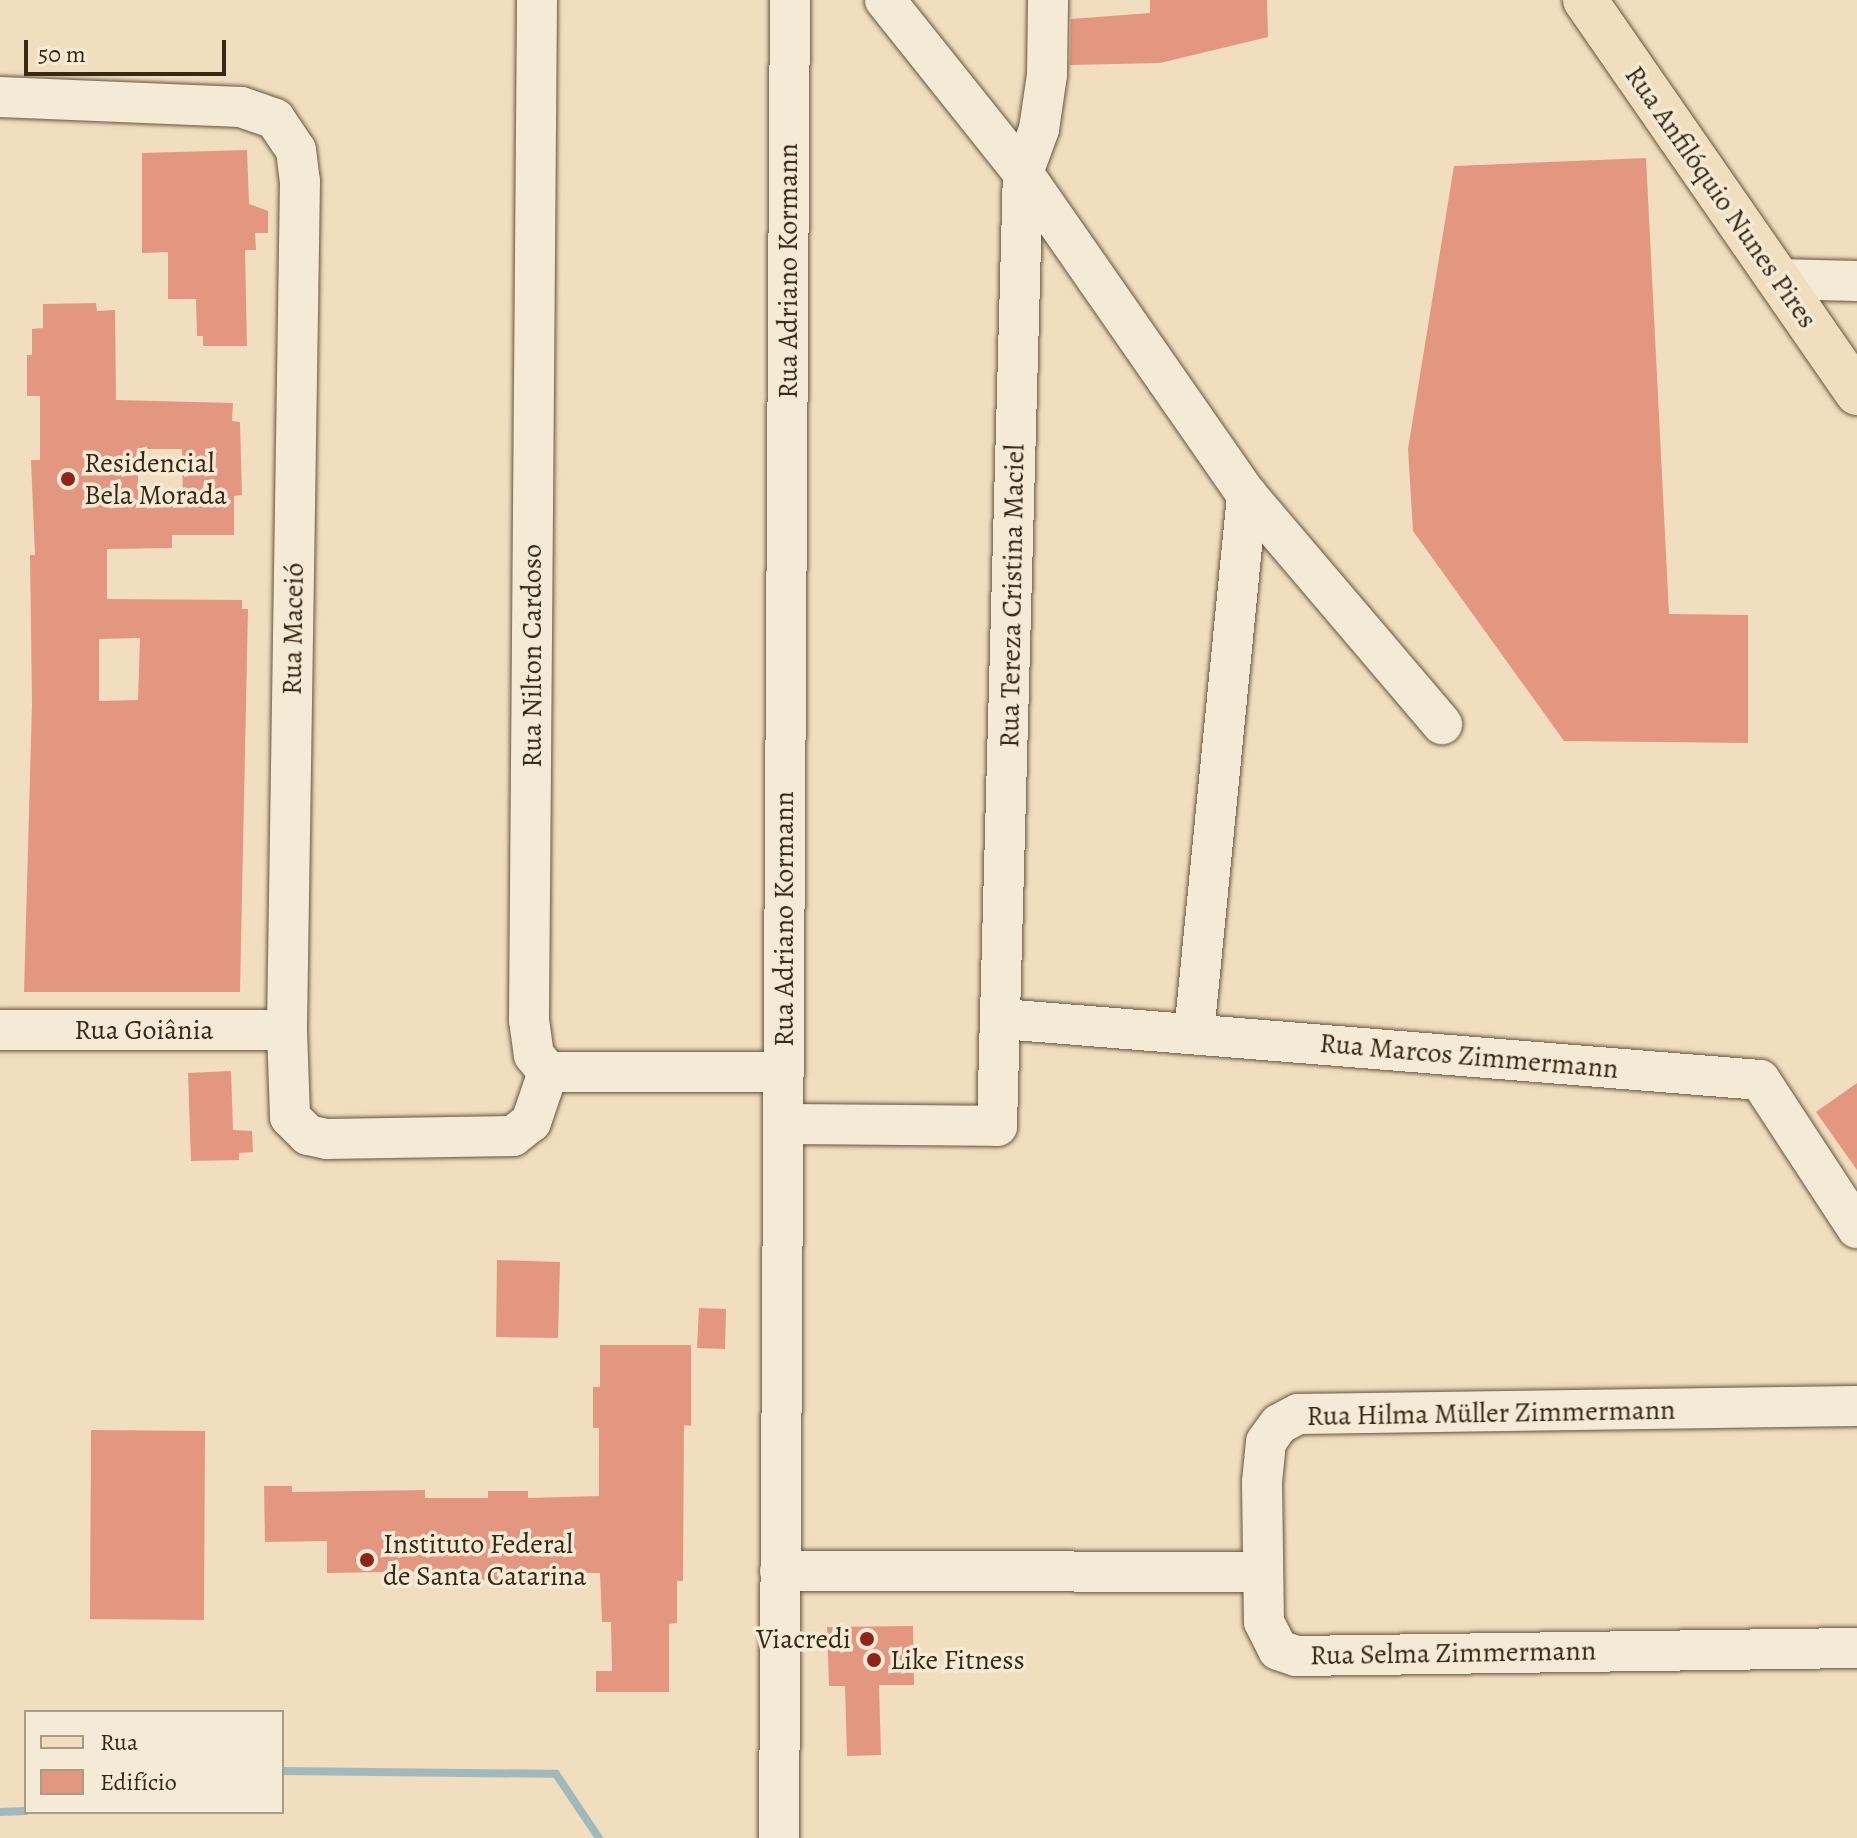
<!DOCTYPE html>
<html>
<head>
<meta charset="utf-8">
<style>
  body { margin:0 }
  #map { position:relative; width:1857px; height:1838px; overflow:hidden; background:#f0debf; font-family:Alegreya,serif }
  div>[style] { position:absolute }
  .stream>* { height:8px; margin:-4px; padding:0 4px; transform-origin:4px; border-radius:4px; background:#a0b9bd }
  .building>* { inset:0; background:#e49780 }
  .roads { filter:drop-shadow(0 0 2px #66553e) drop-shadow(0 0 2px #66553e) }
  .minor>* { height:40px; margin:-20px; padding:0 20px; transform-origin:20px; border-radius:20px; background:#f5ead5 }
  .major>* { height:44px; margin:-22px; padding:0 22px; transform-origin:22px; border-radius:22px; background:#f0debf }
  .dots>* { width:22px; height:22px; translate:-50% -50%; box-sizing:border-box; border:4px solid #f5ead5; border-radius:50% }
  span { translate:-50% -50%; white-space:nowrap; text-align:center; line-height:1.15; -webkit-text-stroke:7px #f5ead5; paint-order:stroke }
  .street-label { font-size:28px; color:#382713 }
  .poi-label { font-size:28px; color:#382713 }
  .left { translate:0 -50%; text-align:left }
  .right { translate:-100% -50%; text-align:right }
  .legend { position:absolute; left:24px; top:1710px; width:260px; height:104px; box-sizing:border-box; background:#f5ead5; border:2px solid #a99c87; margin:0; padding:10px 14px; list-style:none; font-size:24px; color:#382713 }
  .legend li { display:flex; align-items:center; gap:16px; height:40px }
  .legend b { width:40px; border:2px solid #a99c87 }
  .scale { position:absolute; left:24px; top:40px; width:202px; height:36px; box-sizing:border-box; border:4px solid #382713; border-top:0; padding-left:10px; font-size:24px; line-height:28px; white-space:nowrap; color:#382713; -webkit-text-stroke:6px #f5ead5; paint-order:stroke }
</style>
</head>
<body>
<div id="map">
  <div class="stream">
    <div style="left:282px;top:1771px;width:274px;rotate:0.6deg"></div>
    <div style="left:556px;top:1774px;width:77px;rotate:56.1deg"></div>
    <div style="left:0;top:1812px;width:26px;rotate:-2deg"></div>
  </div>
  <div class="building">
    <div style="clip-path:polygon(1150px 0,1267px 0,1268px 37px,1160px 63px,1070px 65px,1071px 19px,1150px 13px)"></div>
    <div style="clip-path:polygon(247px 150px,249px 204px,268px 211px,268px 233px,255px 233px,256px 250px,245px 250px,247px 346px,203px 346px,203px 336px,197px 336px,196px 299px,168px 299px,168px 252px,142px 253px,142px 153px)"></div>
    <div style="clip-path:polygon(1646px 158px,1669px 614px,1748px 615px,1748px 743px,1564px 741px,1413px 531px,1408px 449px,1454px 166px)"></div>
    <div style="clip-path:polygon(evenodd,96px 303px,97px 311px,115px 310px,116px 400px,233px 403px,232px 421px,240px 422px,242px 495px,234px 496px,234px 535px,172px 535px,172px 548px,107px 549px,107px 599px,242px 600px,242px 609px,248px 609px,240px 992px,24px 992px,32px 704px,30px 555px,35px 555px,31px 460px,40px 460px,40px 396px,27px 396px,27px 355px,32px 355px,32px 329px,43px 328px,43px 304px,96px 303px,138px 449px,182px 449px,183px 499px,138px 500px,138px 449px,96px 303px,140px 638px,138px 700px,99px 701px,99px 639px,140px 638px)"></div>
    <div style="clip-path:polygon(231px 1071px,233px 1130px,252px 1131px,253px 1152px,239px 1153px,239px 1160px,191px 1161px,188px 1073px)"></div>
    <div style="clip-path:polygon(1857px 1083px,1857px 1170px,1816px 1112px)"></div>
    <div style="clip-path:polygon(497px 1260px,560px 1262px,558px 1338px,496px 1337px)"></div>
    <div style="clip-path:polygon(699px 1308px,726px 1309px,725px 1349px,697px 1348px)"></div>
    <div style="clip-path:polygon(600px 1345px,691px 1345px,691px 1426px,684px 1425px,683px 1581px,677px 1581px,677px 1623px,669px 1624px,669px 1692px,596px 1692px,596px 1671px,612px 1671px,611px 1622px,602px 1622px,600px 1573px,558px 1573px,558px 1581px,444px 1580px,444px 1571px,327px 1573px,327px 1541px,265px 1542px,264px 1486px,292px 1486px,292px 1492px,425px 1490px,425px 1498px,488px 1498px,488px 1491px,528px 1491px,528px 1498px,599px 1496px,599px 1428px,593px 1428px,593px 1387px,600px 1387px)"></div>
    <div style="clip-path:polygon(91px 1430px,205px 1431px,204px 1620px,90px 1619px)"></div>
    <div style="clip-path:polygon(913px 1626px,914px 1685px,879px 1685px,881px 1755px,847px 1756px,845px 1686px,829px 1686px,827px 1627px)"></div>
  </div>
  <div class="roads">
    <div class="minor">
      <div style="left:537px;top:0;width:1020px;rotate:90.45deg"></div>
      <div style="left:529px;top:1020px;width:35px;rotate:82deg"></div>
      <div style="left:534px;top:1055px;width:22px;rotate:51deg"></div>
      <div style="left:885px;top:0;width:221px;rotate:51.4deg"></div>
      <div style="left:1023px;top:173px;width:392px;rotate:55.2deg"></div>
      <div style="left:1247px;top:495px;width:301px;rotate:49.6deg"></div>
      <div style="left:0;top:97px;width:241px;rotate:2.4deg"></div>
      <div style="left:241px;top:107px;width:36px;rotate:19deg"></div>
      <div style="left:275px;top:119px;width:37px;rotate:56deg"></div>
      <div style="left:296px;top:150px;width:31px;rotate:83deg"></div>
      <div style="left:300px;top:181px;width:849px;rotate:90.88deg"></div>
      <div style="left:287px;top:1030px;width:87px;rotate:88deg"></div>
      <div style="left:290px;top:1117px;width:25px;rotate:45deg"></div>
      <div style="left:308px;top:1135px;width:19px;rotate:12deg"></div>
      <div style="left:327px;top:1139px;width:186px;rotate:-0.9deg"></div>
      <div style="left:513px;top:1136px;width:23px;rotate:-38deg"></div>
      <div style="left:531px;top:1122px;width:53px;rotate:-71.2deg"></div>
      <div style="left:1778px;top:279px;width:79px;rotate:1.5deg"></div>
      <div style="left:1002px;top:1019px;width:760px;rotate:4.6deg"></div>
      <div style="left:1760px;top:1080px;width:177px;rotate:56.8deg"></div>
      <div style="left:0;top:1030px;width:287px"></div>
      <div style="left:1194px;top:1034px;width:542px;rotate:-84.38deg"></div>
      <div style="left:548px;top:1072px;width:235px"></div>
      <div style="left:783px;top:1124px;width:214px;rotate:0.5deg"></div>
      <div style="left:997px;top:1126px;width:953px;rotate:-88.44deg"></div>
      <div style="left:1023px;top:173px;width:47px;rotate:-70deg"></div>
      <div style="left:1039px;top:129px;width:55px;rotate:-81.6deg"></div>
      <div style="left:1047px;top:75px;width:75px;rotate:-89.2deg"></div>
      <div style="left:1857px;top:1406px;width:559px;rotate:179.18deg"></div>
      <div style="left:1298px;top:1414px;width:21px;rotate:152deg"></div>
      <div style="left:1279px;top:1424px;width:22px;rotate:126deg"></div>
      <div style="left:1266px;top:1442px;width:40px;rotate:95.7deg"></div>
      <div style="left:1262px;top:1482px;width:140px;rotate:89.2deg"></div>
      <div style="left:1264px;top:1622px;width:31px;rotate:63deg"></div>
      <div style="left:1278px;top:1650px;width:19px;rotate:18deg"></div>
      <div style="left:1296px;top:1656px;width:561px;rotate:-0.82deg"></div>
      <div style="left:780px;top:1571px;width:483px;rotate:0.1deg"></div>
      <div style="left:779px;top:1838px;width:1838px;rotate:-89.66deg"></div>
    </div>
    <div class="major">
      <div style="left:1585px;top:0;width:478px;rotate:55.3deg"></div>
    </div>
  </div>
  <div class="dots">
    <div style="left:68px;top:479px;background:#8f2418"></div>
    <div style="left:367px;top:1560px;background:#8f2418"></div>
    <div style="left:867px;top:1639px;background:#8f2418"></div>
    <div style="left:874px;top:1660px;background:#8f2418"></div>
  </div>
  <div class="street-label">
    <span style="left:1721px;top:197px;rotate:55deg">Rua Anfilóquio Nunes Pires</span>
    <span style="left:788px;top:271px;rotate:-90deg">Rua Adriano Kormann</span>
    <span style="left:1012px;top:596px;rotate:-89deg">Rua Tereza Cristina Maciel</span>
    <span style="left:293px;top:629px;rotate:-89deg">Rua Maceió</span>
    <span style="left:532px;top:656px;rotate:-90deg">Rua Nilton Cardoso</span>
    <span style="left:784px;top:919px;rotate:-90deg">Rua Adriano Kormann</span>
    <span style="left:144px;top:1030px">Rua Goiânia</span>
    <span style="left:1469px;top:1056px;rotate:5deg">Rua Marcos Zimmermann</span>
    <span style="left:1491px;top:1413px;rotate:-1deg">Rua Hilma Müller Zimmermann</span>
    <span style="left:1453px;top:1653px;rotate:-1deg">Rua Selma Zimmermann</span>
  </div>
  <div class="poi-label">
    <span class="left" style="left:84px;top:479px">Residencial<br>Bela Morada</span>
    <span class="left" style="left:383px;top:1560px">Instituto Federal<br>de Santa Catarina</span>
    <span class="right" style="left:851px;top:1639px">Viacredi</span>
    <span class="left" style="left:890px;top:1660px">Like Fitness</span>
  </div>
  <ul class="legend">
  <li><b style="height:10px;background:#f0debf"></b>Rua</li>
  <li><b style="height:22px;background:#e49780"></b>Edifício</li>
  </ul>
  <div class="scale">50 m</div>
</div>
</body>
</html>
